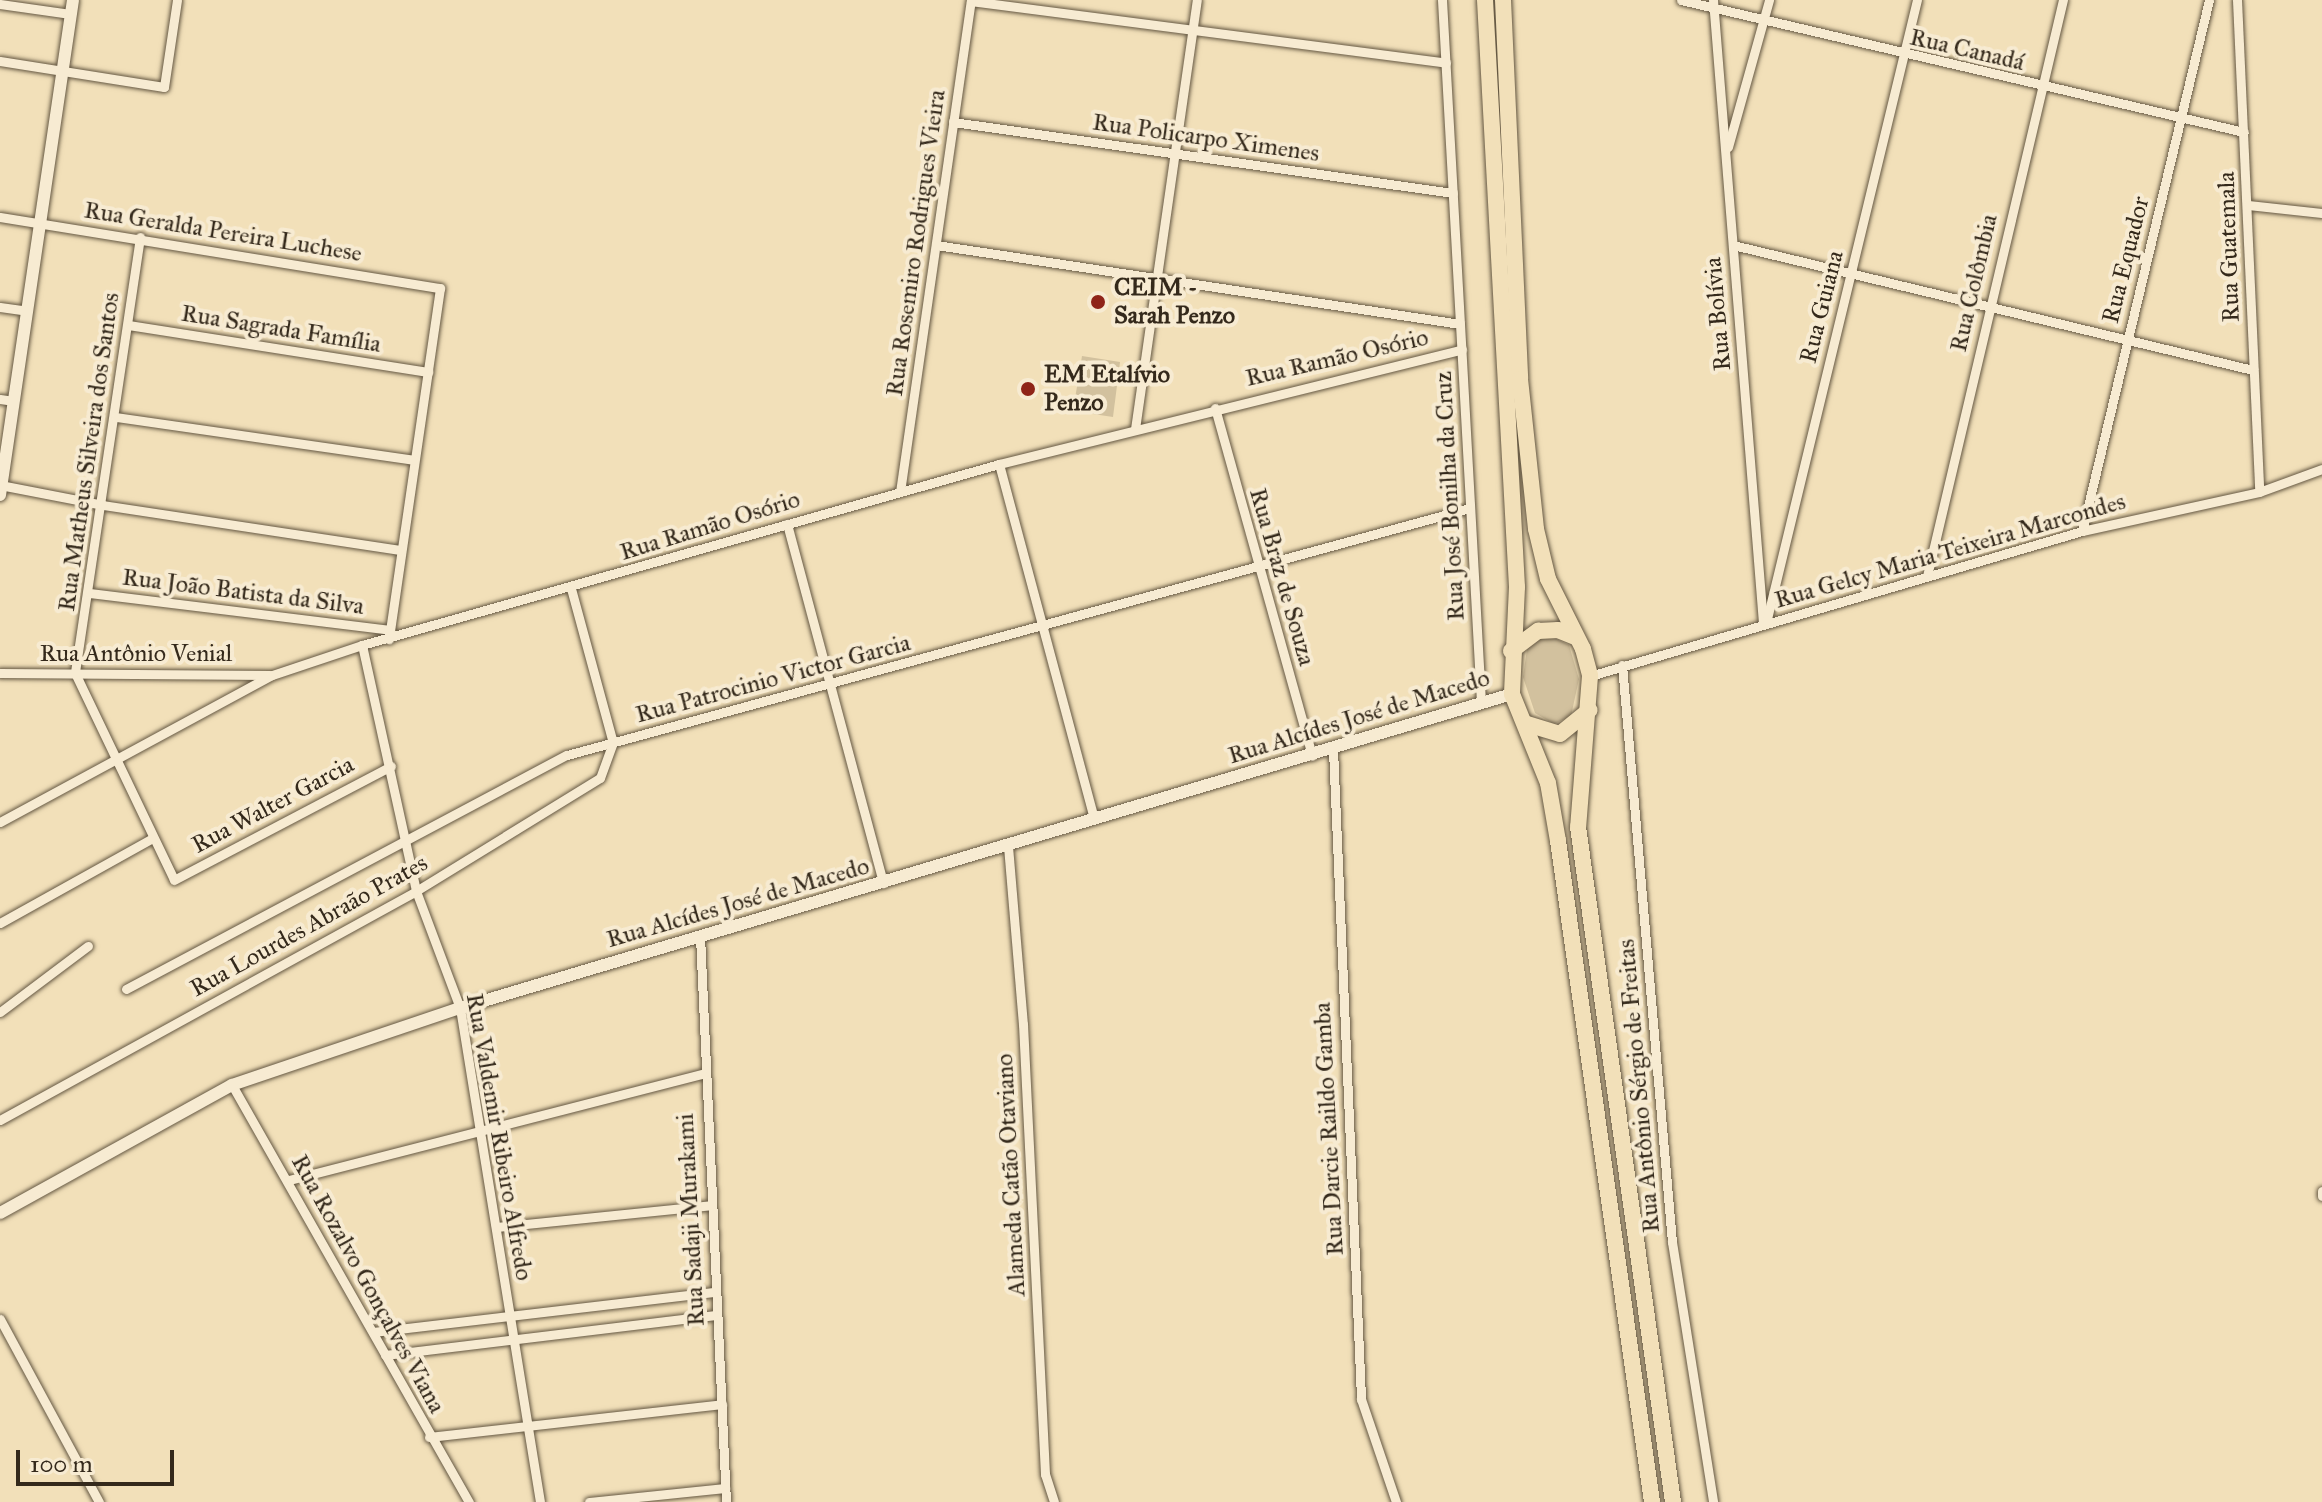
<!DOCTYPE html>
<html>
<head>
<meta charset="utf-8">
<style>
  body { margin:0 }
  #map { position:relative; width:2322px; height:1502px; overflow:hidden; background:#f2e0b9; font-family:"IM FELL Great Primer",serif }
  div>[style] { position:absolute }
  .green>* { inset:0; background:#d2c19e }
  .roads { filter:drop-shadow(0 0 2px #645742) drop-shadow(0 0 2px #645742) }
  .street>* { height:9px; margin:-4.5px; padding:0 4.5px; transform-origin:4.5px; border-radius:4.5px; background:#f7ebd2 }
  .secondary>* { height:12px; margin:-6px; padding:0 6px; transform-origin:6px; border-radius:6px; background:#f7ebd2 }
  .highway>* { height:16px; margin:-8px; padding:0 8px; transform-origin:8px; border-radius:8px; background:#f2e0b9 }
  .dots>* { width:22px; height:22px; translate:-50% -50%; box-sizing:border-box; border:4px solid #f7ebd2; border-radius:50% }
  span { translate:-50% -50%; white-space:nowrap; text-align:center; line-height:1.15; -webkit-text-stroke:8px #f7ebd2; paint-order:stroke }
  .street-label { font-size:24px; color:#34291b }
  .poi-label { font-size:24px; color:#34291b; font-weight:700 }
  .left { translate:0 -50%; text-align:left }
  .scale { position:absolute; left:16px; top:1450px; width:158px; height:36px; box-sizing:border-box; border:4px solid #34291b; border-top:0; padding-left:10px; font-size:24px; line-height:28px; white-space:nowrap; color:#34291b; -webkit-text-stroke:6px #f7ebd2; paint-order:stroke }
</style>
</head>
<body>
<div id="map">
  <div class="green">
    <div style="clip-path:polygon(1082px 356px,1120px 362px,1113px 417px,1073px 411px)"></div>
    <div style="clip-path:polygon(1546px 634px,1569px 645px,1579px 679px,1571px 716px,1554px 724px,1535px 713px,1523px 677px,1528px 642px)"></div>
  </div>
  <div class="roads">
    <div class="street">
      <div style="left:1442px;top:0;width:703px;rotate:86.82deg"></div>
      <div style="left:1681px;top:0;width:578px;rotate:13.2deg"></div>
      <div style="left:1713px;top:0;width:625px;rotate:85.41deg"></div>
      <div style="left:2237px;top:0;width:492px;rotate:87.4deg"></div>
      <div style="left:971px;top:1px;width:479px;rotate:7.4deg"></div>
      <div style="left:0;top:4px;width:71px;rotate:8.1deg"></div>
      <div style="left:0;top:61px;width:166px;rotate:9deg"></div>
      <div style="left:164px;top:87px;width:88px;rotate:-81.5deg"></div>
      <div style="left:953px;top:122px;width:505px;rotate:8.08deg"></div>
      <div style="left:1728px;top:147px;width:153px;rotate:-74.4deg"></div>
      <div style="left:2248px;top:205px;width:74px;rotate:6.2deg"></div>
      <div style="left:0;top:217px;width:446px;rotate:9.2deg"></div>
      <div style="left:440px;top:288px;width:355px;rotate:98.3deg"></div>
      <div style="left:140px;top:237px;width:441px;rotate:98.5deg"></div>
      <div style="left:75px;top:673px;width:229px;rotate:64.4deg"></div>
      <div style="left:174px;top:880px;width:245px;rotate:-27.7deg"></div>
      <div style="left:936px;top:245px;width:530px;rotate:8.57deg"></div>
      <div style="left:1733px;top:245px;width:535px;rotate:13.52deg"></div>
      <div style="left:0;top:307px;width:27px;rotate:8deg"></div>
      <div style="left:128px;top:325px;width:304px;rotate:8.9deg"></div>
      <div style="left:0;top:399px;width:14px;rotate:8deg"></div>
      <div style="left:1215px;top:408px;width:361px;rotate:74.4deg"></div>
      <div style="left:116px;top:417px;width:301px;rotate:8.2deg"></div>
      <div style="left:1135px;top:429px;width:433px;rotate:-81.8deg"></div>
      <div style="left:999px;top:464px;width:367px;rotate:75deg"></div>
      <div style="left:0;top:485px;width:105px;rotate:11deg"></div>
      <div style="left:103px;top:505px;width:301px;rotate:8.6deg"></div>
      <div style="left:900px;top:492px;width:497px;rotate:-81.8deg"></div>
      <div style="left:787px;top:524px;width:372px;rotate:75deg"></div>
      <div style="left:2082px;top:531px;width:546px;rotate:-76.55deg"></div>
      <div style="left:1927px;top:576px;width:592px;rotate:-76.72deg"></div>
      <div style="left:90px;top:593px;width:302px;rotate:7deg"></div>
      <div style="left:1766px;top:623px;width:641px;rotate:-76.38deg"></div>
      <div style="left:362px;top:645px;width:252px;rotate:77.6deg"></div>
      <div style="left:416px;top:891px;width:125px;rotate:69.4deg"></div>
      <div style="left:460px;top:1008px;width:500px;rotate:80.8deg"></div>
      <div style="left:1622px;top:665px;width:579px;rotate:85.05deg"></div>
      <div style="left:1672px;top:1242px;width:263px;rotate:81deg"></div>
      <div style="left:0;top:673px;width:269px;rotate:0.4deg"></div>
      <div style="left:1590px;top:676px;width:513px;rotate:-16.42deg"></div>
      <div style="left:2082px;top:531px;width:181px;rotate:-12.4deg"></div>
      <div style="left:2259px;top:492px;width:67px;rotate:-20.1deg"></div>
      <div style="left:1333px;top:749px;width:651px;rotate:87.53deg"></div>
      <div style="left:1361px;top:1399px;width:109px;rotate:71.2deg"></div>
      <div style="left:0;top:822px;width:309px;rotate:-28.4deg"></div>
      <div style="left:272px;top:675px;width:95px;rotate:-18.4deg"></div>
      <div style="left:362px;top:645px;width:662px;rotate:-15.86deg"></div>
      <div style="left:999px;top:464px;width:477px;rotate:-13.9deg"></div>
      <div style="left:1008px;top:846px;width:179px;rotate:85.2deg"></div>
      <div style="left:1023px;top:1024px;width:451px;rotate:87.2deg"></div>
      <div style="left:1045px;top:1474px;width:29px;rotate:72deg"></div>
      <div style="left:0;top:923px;width:175px;rotate:-29.1deg"></div>
      <div style="left:700px;top:936px;width:567px;rotate:87.37deg"></div>
      <div style="left:126px;top:989px;width:499px;rotate:-28deg"></div>
      <div style="left:567px;top:755px;width:936px;rotate:-15.3deg"></div>
      <div style="left:0;top:1012px;width:110px;rotate:-36.9deg"></div>
      <div style="left:232px;top:1085px;width:480px;rotate:60.4deg"></div>
      <div style="left:0;top:1120px;width:475px;rotate:-28.8deg"></div>
      <div style="left:416px;top:891px;width:216px;rotate:-31.6deg"></div>
      <div style="left:600px;top:778px;width:37px;rotate:-70deg"></div>
      <div style="left:613px;top:743px;width:161px;rotate:-105.2deg"></div>
      <div style="left:289px;top:1180px;width:427px;rotate:-14.4deg"></div>
      <div style="left:2322px;top:1191px;width:5px;rotate:90deg"></div>
      <div style="left:496px;top:1227px;width:216px;rotate:-5.8deg"></div>
      <div style="left:0;top:1319px;width:208px;rotate:61.6deg"></div>
      <div style="left:373px;top:1332px;width:345px;rotate:-6.7deg"></div>
      <div style="left:385px;top:1355px;width:333px;rotate:-6.9deg"></div>
      <div style="left:429px;top:1437px;width:295px;rotate:-6.4deg"></div>
      <div style="left:589px;top:1502px;width:137px;rotate:-5.9deg"></div>
    </div>
    <div class="secondary">
      <div style="left:0;top:495px;width:500px;rotate:-81.61deg"></div>
      <div style="left:0;top:1213px;width:265px;rotate:-28.9deg"></div>
      <div style="left:232px;top:1085px;width:241px;rotate:-18.7deg"></div>
      <div style="left:460px;top:1008px;width:1098px;rotate:-16.62deg"></div>
    </div>
    <div class="highway">
      <div style="left:1485px;top:0;width:588px;rotate:86.88deg"></div>
      <div style="left:1517px;top:587px;width:107px;rotate:92.7deg"></div>
      <div style="left:1512px;top:694px;width:96px;rotate:68deg"></div>
      <div style="left:1548px;top:783px;width:59px;rotate:80.2deg"></div>
      <div style="left:1558px;top:841px;width:668px;rotate:81.91deg"></div>
      <div style="left:1503px;top:0;width:379px;rotate:87.4deg"></div>
      <div style="left:1520px;top:379px;width:151px;rotate:83.9deg"></div>
      <div style="left:1536px;top:529px;width:51px;rotate:76.5deg"></div>
      <div style="left:1548px;top:579px;width:78px;rotate:63.4deg"></div>
      <div style="left:1583px;top:649px;width:28px;rotate:75deg"></div>
      <div style="left:1590px;top:676px;width:151px;rotate:94.5deg"></div>
      <div style="left:1578px;top:827px;width:682px;rotate:81.99deg"></div>
      <div style="left:1511px;top:651px;width:34px;rotate:-37deg"></div>
      <div style="left:1538px;top:631px;width:20px;rotate:-3deg"></div>
      <div style="left:1558px;top:630px;width:18px;rotate:22deg"></div>
      <div style="left:1527px;top:724px;width:34px;rotate:17deg"></div>
      <div style="left:1560px;top:734px;width:38px;rotate:-39deg"></div>
    </div>
  </div>
  <div class="dots">
    <div style="left:1098px;top:302px;background:#8f2418"></div>
    <div style="left:1028px;top:389px;background:#8f2418"></div>
  </div>
  <div class="street-label">
    <span style="left:1967px;top:50px;rotate:13deg">Rua Canadá</span>
    <span style="left:1206px;top:138px;rotate:8deg">Rua Policarpo Ximenes</span>
    <span style="left:223px;top:232px;rotate:9deg">Rua Geralda Pereira Luchese</span>
    <span style="left:916px;top:243px;rotate:-82deg">Rua Rosemiro Rodrigues Vieira</span>
    <span style="left:2229px;top:247px;rotate:-92deg">Rua Guatemala</span>
    <span style="left:2126px;top:260px;rotate:-76deg">Rua Equador</span>
    <span style="left:1974px;top:283px;rotate:-77deg">Rua Colômbia</span>
    <span style="left:1822px;top:307px;rotate:-76deg">Rua Guiana</span>
    <span style="left:1718px;top:314px;rotate:-95deg">Rua Bolívia</span>
    <span style="left:281px;top:329px;rotate:9deg">Rua Sagrada Família</span>
    <span style="left:1337px;top:358px;rotate:-13deg">Rua Ramão Osório</span>
    <span style="left:89px;top:452px;rotate:-82deg">Rua Matheus Silveira dos Santos</span>
    <span style="left:1450px;top:496px;rotate:-93deg">Rua José Bonilha da Cruz</span>
    <span style="left:710px;top:526px;rotate:-17deg">Rua Ramão Osório</span>
    <span style="left:1950px;top:551px;rotate:-16deg">Rua Gelcy Maria Teixeira Marcondes</span>
    <span style="left:1282px;top:577px;rotate:74deg">Rua Braz de Souza</span>
    <span style="left:243px;top:592px;rotate:7deg">Rua João Batista da Silva</span>
    <span style="left:136px;top:654px">Rua Antônio Venial</span>
    <span style="left:773px;top:679px;rotate:-15deg">Rua Patrocinio Victor Garcia</span>
    <span style="left:1359px;top:717px;rotate:-17deg">Rua Alcídes José de Macedo</span>
    <span style="left:273px;top:805px;rotate:-28deg">Rua Walter Garcia</span>
    <span style="left:738px;top:903px;rotate:-16deg">Rua Alcídes José de Macedo</span>
    <span style="left:309px;top:926px;rotate:-29deg">Rua Lourdes Abraão Prates</span>
    <span style="left:1639px;top:1086px;rotate:-95deg">Rua Antônio Sérgio de Freitas</span>
    <span style="left:1329px;top:1129px;rotate:-93deg">Rua Darcie Raildo Gamba</span>
    <span style="left:499px;top:1137px;rotate:80deg">Rua Valdemir Ribeiro Alfredo</span>
    <span style="left:1011px;top:1175px;rotate:-93deg">Alameda Catão Otaviano</span>
    <span style="left:691px;top:1220px;rotate:-93deg">Rua Sadaji Murakami</span>
    <span style="left:368px;top:1284px;rotate:61deg">Rua Rozalvo Gonçalves Viana</span>
  </div>
  <div class="poi-label">
    <span class="left" style="left:1114px;top:302px">CEIM -<br>Sarah Penzo</span>
    <span class="left" style="left:1044px;top:389px">EM Etalívio<br>Penzo</span>
  </div>
  <div class="scale">100 m</div>
</div>
</body>
</html>
